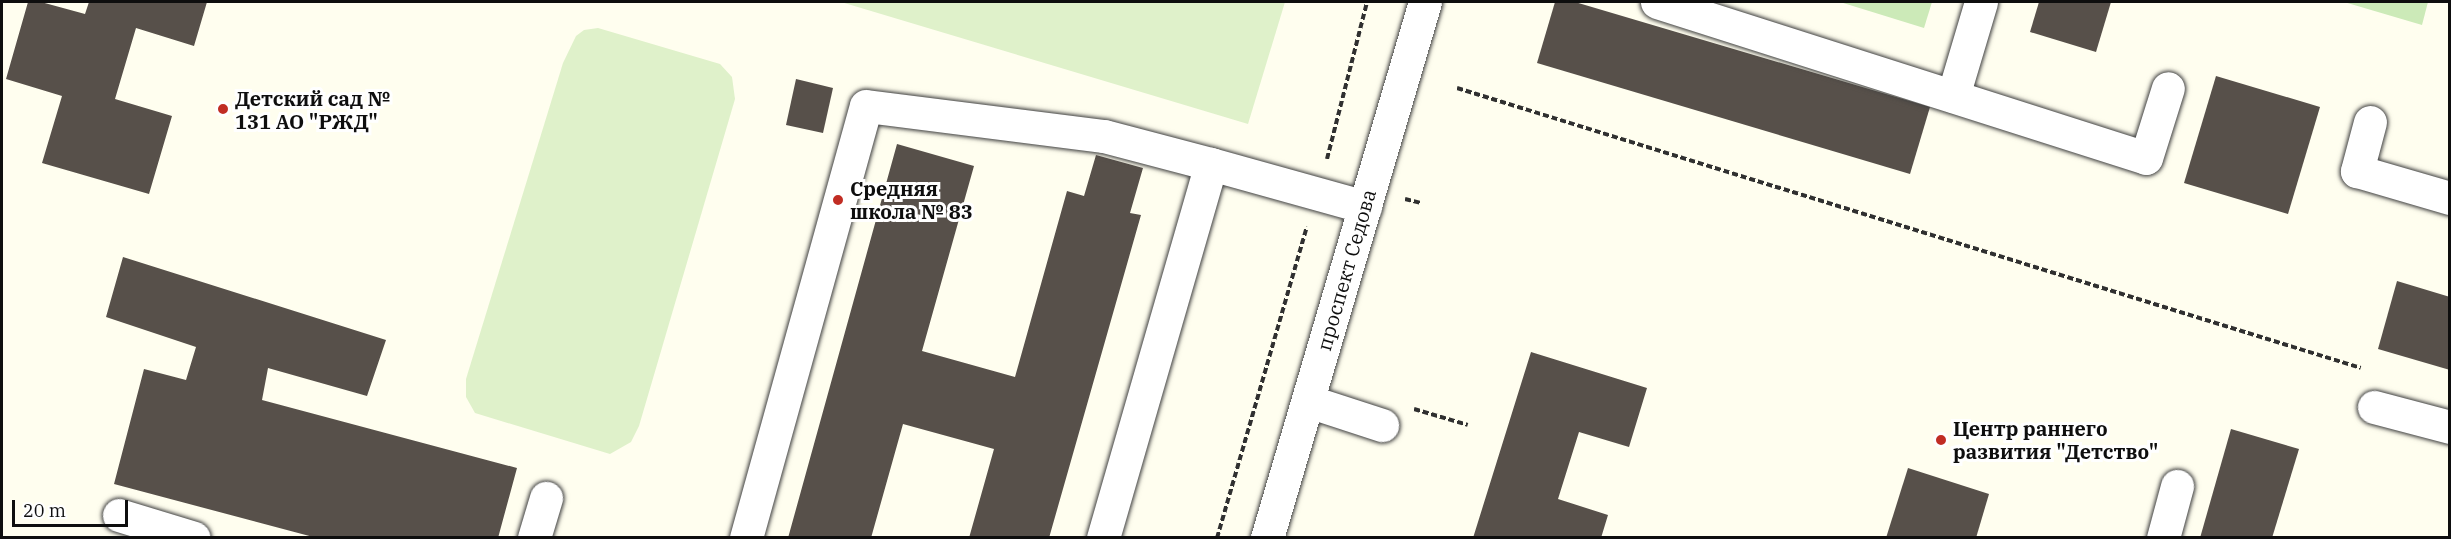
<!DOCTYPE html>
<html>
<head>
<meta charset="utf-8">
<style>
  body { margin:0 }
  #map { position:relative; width:2451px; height:539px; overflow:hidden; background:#fffeef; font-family:"IBM Plex Serif",serif }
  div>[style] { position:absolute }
  .green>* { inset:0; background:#cceab8 }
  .pitch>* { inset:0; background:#dff1ca }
  .building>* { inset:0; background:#57504a }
  .path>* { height:4px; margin-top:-2px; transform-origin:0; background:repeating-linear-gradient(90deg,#303030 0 6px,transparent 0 9px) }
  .roads { filter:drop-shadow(0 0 2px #414141) drop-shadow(0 0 2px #414141) }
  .minor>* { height:33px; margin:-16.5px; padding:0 16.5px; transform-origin:16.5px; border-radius:16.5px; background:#fff }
  .dots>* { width:16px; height:16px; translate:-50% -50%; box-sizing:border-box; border:3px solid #fff; border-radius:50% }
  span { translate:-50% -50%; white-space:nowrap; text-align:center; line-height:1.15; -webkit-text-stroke:6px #fff; paint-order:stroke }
  .poi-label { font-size:20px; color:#0e0e0e; font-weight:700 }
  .left { translate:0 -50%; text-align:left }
  .street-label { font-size:20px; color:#0e0e0e }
  .frame { position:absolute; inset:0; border:3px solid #0e0e0e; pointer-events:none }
  .scale { position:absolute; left:12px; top:500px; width:116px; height:27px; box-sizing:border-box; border:3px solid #0e0e0e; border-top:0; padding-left:8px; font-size:18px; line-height:21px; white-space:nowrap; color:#0e0e0e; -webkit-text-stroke:4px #fff; paint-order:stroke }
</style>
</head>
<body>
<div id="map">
  <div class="green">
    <div style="clip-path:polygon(1840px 2px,1932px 2px,1924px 28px)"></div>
    <div style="clip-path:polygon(2344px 2px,2428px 2px,2422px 25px)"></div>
  </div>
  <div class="pitch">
    <div style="clip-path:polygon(841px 2px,1285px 2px,1248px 124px)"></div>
    <div style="clip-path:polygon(598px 28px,720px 64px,732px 77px,735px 99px,639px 426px,631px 442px,610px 454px,475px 413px,466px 397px,466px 379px,563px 63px,576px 36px,584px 30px)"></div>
  </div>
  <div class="building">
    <div style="clip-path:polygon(28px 2px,41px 2px,85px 14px,89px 2px,207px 2px,194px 46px,136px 28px,115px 99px,172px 116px,149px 194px,42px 163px,62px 96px,6px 79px)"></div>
    <div style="clip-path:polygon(1555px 2px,1575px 2px,1930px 107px,1910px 174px,1537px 63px)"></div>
    <div style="clip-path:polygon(2039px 2px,2111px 2px,2096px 52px,2030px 32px)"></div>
    <div style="clip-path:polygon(2216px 76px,2320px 107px,2288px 214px,2184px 183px)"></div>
    <div style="clip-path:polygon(796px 79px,833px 88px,823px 133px,786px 125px)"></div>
    <div style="clip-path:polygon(897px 144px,974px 166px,922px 351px,1015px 377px,1067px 191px,1084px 196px,1096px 155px,1143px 168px,1130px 213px,1141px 215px,1049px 538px,969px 538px,994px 449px,903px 424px,871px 538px,788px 538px)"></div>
    <div style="clip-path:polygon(123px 257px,386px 340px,367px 396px,268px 368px,262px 400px,517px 468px,498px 538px,317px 538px,114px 484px,144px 369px,186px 380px,196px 347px,106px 317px)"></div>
    <div style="clip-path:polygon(2397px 281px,2450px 297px,2450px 370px,2378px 349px)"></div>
    <div style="clip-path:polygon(1531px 352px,1647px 388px,1629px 447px,1579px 432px,1558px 499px,1608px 515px,1601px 538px,1473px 538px)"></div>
    <div style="clip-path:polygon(2231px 429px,2299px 449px,2272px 538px,2200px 538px)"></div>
    <div style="clip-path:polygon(1908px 468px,1989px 494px,1976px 538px,1886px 538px)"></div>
  </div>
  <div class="path">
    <div style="left:1457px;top:88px;width:946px;rotate:17.21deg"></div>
    <div style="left:1327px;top:159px;width:162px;rotate:-75.7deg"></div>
    <div style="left:1405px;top:199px;width:16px;rotate:14deg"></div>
    <div style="left:1414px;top:409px;width:56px;rotate:16.5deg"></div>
    <div style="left:1217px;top:538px;width:324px;rotate:-73.9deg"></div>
  </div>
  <div class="roads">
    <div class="minor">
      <div style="left:1657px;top:2px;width:513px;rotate:17.69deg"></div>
      <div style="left:2146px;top:158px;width:73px;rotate:-72.6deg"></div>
      <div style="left:1953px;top:96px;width:98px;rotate:-73.4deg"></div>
      <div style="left:2370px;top:122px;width:51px;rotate:104.9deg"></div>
      <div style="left:2357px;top:171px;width:97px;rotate:16.2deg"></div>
      <div style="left:1308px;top:401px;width:78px;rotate:18deg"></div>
      <div style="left:2374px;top:407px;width:79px;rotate:14.7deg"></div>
      <div style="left:119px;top:515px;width:78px;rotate:17deg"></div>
      <div style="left:534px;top:538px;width:42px;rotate:-73.3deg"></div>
      <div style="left:746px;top:538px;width:448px;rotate:-74.5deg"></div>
      <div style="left:866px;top:106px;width:240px;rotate:7.2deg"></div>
      <div style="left:1104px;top:136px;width:111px;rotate:14.7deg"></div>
      <div style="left:1103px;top:538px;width:389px;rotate:-73.9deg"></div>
      <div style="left:1211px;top:164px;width:160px;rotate:15.6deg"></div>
      <div style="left:1267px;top:538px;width:559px;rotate:-73.58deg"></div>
      <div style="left:2163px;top:538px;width:54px;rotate:-74.9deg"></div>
    </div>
  </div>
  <div class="dots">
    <div style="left:223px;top:109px;background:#c12d23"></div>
    <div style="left:838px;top:200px;background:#c12d23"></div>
    <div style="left:1941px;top:440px;background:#c12d23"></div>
  </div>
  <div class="poi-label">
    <span class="left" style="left:235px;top:110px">Детский сад №<br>131 АО "РЖД"</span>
    <span class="left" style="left:850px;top:200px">Средняя<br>школа № 83</span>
    <span class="left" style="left:1953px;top:440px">Центр раннего<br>развития "Детство"</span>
  </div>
  <div class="street-label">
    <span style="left:1346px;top:270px;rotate:-74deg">проспект Седова</span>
  </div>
  <div class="frame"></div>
  <div class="scale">20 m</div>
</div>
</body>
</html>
